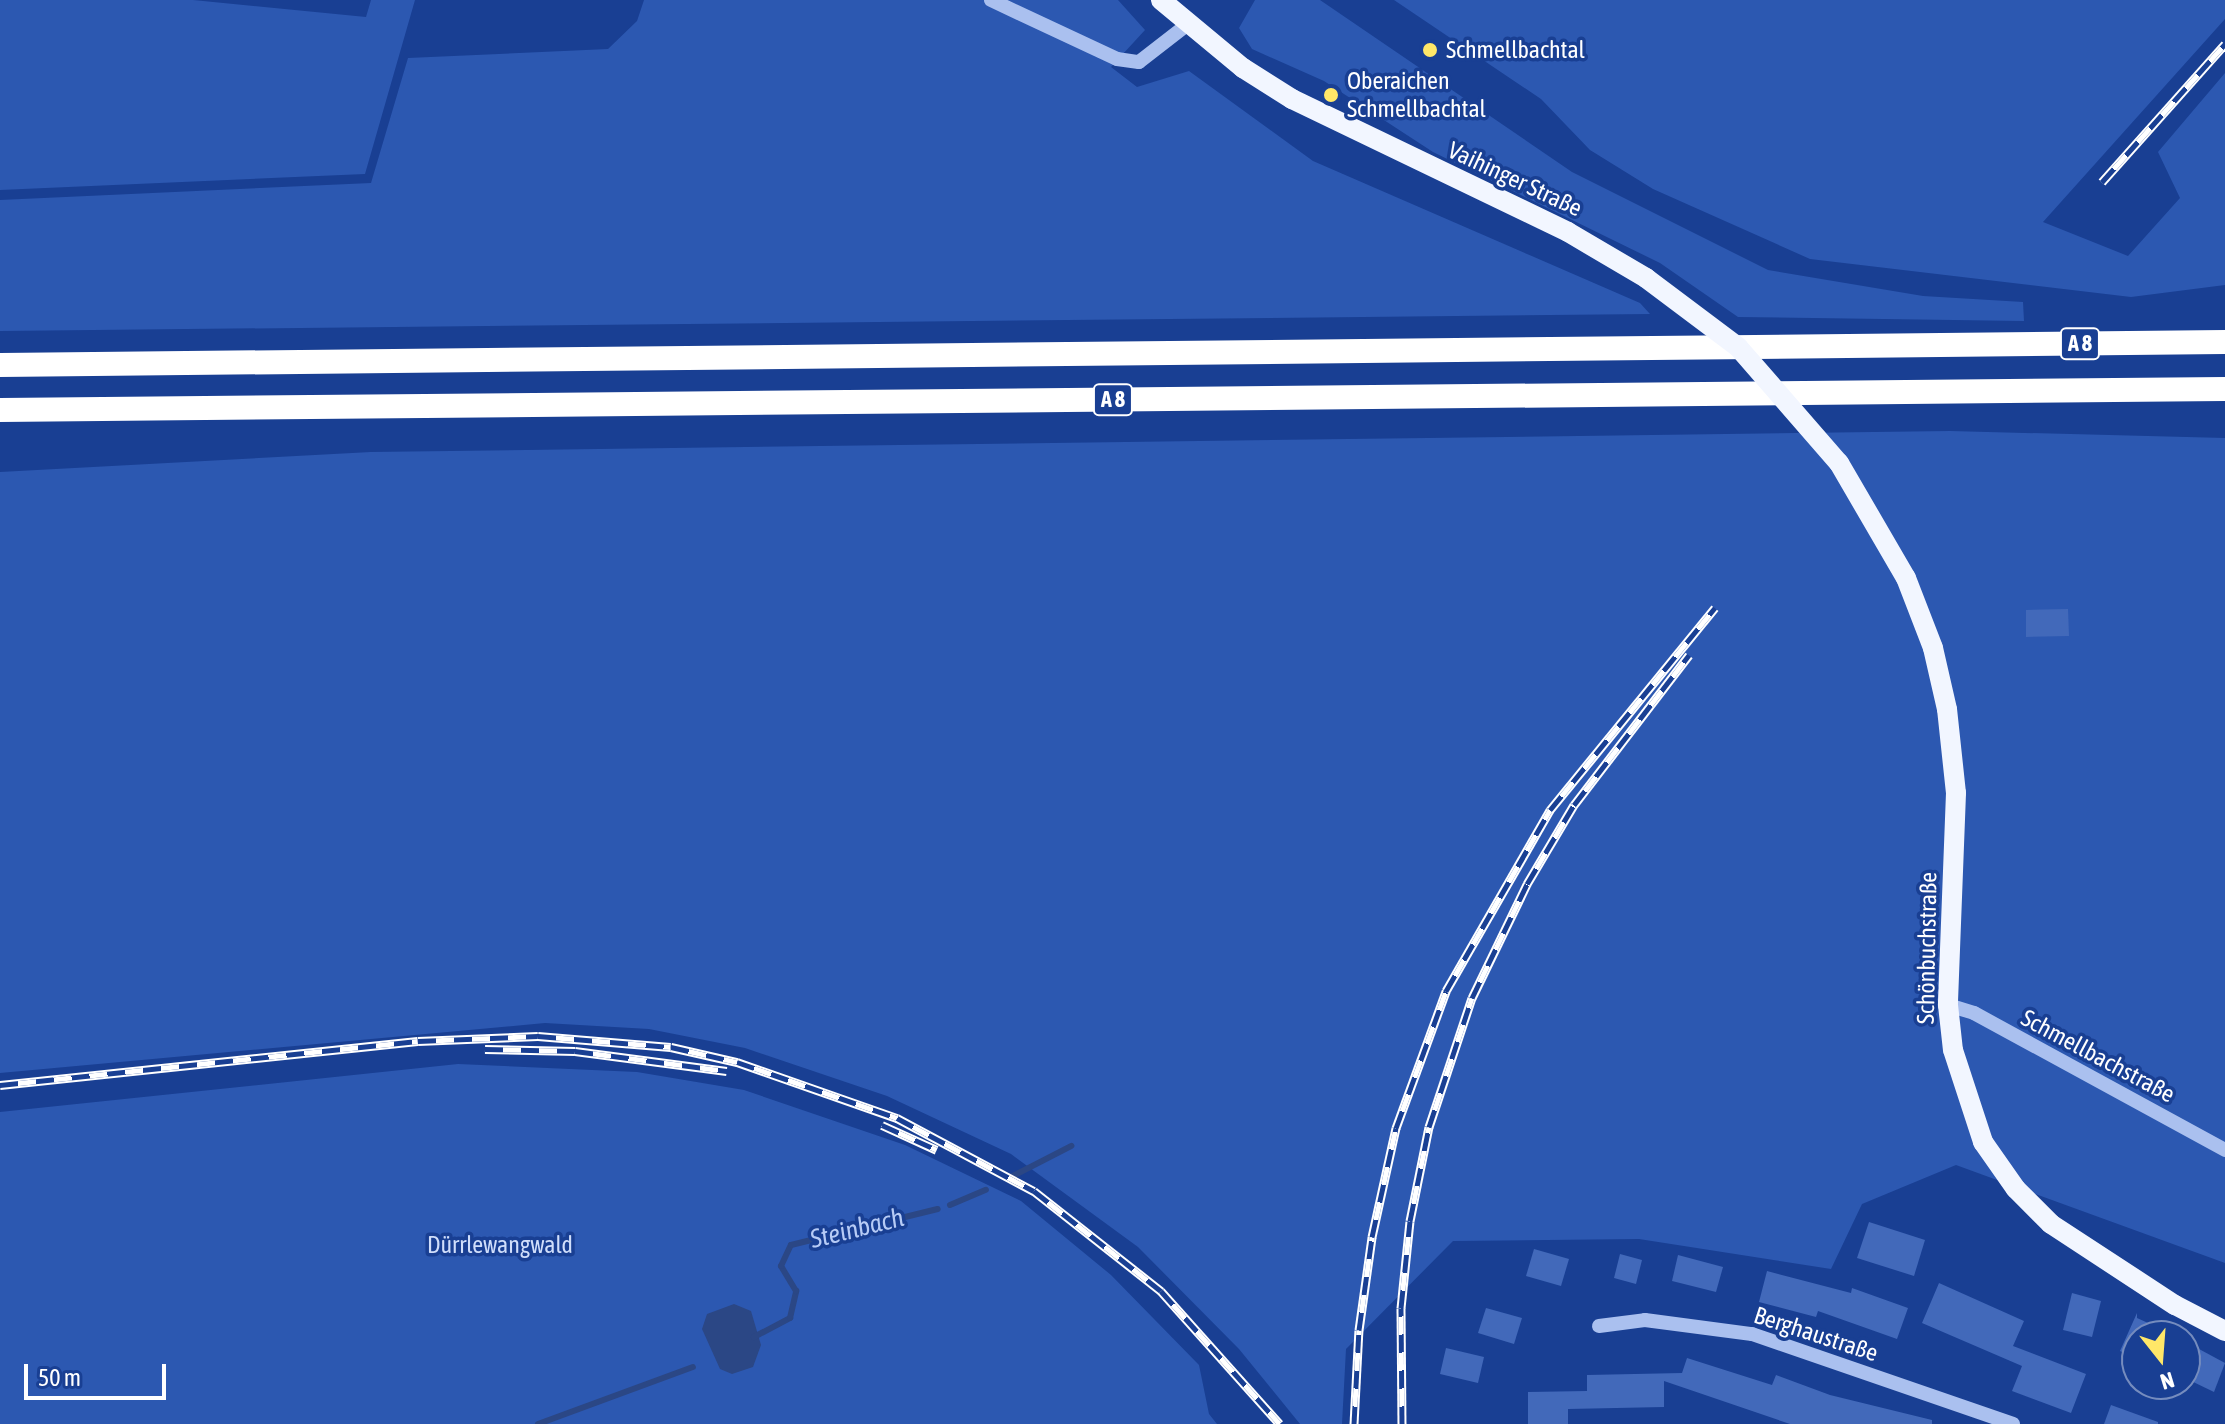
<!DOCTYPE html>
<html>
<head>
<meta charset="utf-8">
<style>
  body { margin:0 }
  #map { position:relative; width:2225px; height:1424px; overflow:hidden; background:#193f93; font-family:"Asap Condensed",sans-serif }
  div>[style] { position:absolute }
  .green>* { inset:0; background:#2c58b1 }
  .water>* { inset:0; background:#2b4785 }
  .stream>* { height:6px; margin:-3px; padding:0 3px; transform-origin:3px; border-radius:3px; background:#2b4785 }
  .building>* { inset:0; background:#4269ba }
  .minor>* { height:14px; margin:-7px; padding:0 7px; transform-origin:7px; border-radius:7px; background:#aac0ef }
  .major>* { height:20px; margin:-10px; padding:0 10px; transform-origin:10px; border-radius:10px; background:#f2f6ff }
  .highway>* { height:24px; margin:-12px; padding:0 12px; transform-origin:12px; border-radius:12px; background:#fff }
  .rail>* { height:9px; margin-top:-4.5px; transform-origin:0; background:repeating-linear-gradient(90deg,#193f93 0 18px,#fff 0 36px); box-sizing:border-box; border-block:2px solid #fff }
  .major-bridge>* { height:20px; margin:-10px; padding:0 10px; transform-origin:10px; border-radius:10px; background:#f2f6ff }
  .dots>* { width:22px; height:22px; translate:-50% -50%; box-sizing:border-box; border:4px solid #193f93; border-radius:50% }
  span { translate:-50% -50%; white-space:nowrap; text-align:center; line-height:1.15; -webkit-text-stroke:7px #193f93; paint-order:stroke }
  .shield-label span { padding:2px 6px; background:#193f93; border:2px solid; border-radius:6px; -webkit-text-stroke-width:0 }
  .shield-label { font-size:22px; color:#fff; font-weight:700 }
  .poi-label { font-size:24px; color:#fff }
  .left { translate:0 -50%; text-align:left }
  .street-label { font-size:24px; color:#fff }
  .park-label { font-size:24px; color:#d0defb }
  .water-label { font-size:26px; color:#b6cbf6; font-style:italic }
  .north { position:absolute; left:2121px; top:1320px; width:80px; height:80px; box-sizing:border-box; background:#193f93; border:2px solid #758cbe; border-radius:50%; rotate:163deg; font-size:22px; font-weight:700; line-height:32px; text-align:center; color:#fff }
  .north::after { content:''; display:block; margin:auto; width:28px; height:36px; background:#ffe768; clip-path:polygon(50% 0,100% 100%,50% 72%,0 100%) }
  .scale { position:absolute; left:24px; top:1364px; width:142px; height:36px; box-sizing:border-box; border:4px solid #fff; border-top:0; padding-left:10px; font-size:24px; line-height:28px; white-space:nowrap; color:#fff; -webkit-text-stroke:6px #193f93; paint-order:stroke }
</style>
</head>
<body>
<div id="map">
  <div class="green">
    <div style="clip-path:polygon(0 0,193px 0,366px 17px,371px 0,415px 0,365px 174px,0 190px)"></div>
    <div style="clip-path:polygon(644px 0,1118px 0,1145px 30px,1111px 67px,1137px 87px,1189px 71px,1313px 161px,1640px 303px,1650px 314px,0 331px,0 200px,371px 183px,408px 58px,608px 49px,637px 21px)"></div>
    <div style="clip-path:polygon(1255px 0,1320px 0,1572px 172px,1768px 270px,1923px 296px,2023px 302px,2024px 321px,1738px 317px,1660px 263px,1433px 152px,1324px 81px,1252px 49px,1239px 28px)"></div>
    <div style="clip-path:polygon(1394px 0,2225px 0,2225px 19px,2043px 222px,2128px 256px,2180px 198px,2158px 152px,2225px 73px,2225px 285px,2131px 297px,1810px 259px,1653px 189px,1590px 150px,1541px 99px)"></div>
    <div style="clip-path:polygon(1950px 431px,2225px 438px,2225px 1263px,1956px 1165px,1862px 1204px,1831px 1269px,1639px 1239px,1453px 1241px,1346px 1349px,1342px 1424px,1300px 1424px,1239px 1349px,1138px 1247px,1011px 1154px,887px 1096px,745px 1048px,649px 1029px,545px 1023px,0 1073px,0 472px,371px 452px)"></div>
    <div style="clip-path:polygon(458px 1064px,637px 1072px,744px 1090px,905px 1145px,1021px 1201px,1111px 1275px,1199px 1365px,1209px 1414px,1217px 1424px,0 1424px,0 1112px)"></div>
  </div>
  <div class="water">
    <div style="clip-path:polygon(734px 1304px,751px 1311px,761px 1345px,753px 1367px,732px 1374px,720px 1369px,702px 1329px,707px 1314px)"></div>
  </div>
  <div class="stream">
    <div style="left:1011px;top:1177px;width:68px;rotate:-27.3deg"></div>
    <div style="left:950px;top:1205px;width:39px;rotate:-23deg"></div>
    <div style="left:754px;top:1337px;width:41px;rotate:-27.8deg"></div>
    <div style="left:790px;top:1318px;width:28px;rotate:-77deg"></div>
    <div style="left:796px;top:1291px;width:29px;rotate:-121deg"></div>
    <div style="left:781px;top:1266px;width:23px;rotate:-65deg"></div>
    <div style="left:791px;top:1245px;width:151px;rotate:-13.8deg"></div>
    <div style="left:538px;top:1424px;width:165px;rotate:-20.2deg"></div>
  </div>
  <div class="building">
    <div style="clip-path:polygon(2068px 609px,2069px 636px,2026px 637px,2026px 610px)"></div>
    <div style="clip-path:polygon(1869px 1222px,1925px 1240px,1914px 1276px,1857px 1258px)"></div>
    <div style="clip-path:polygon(1534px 1249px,1569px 1259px,1561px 1286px,1526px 1276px)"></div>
    <div style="clip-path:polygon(1620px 1254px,1642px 1260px,1636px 1284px,1614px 1278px)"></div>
    <div style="clip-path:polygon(1678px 1255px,1723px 1267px,1716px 1292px,1672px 1281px)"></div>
    <div style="clip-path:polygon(1767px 1271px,1851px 1293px,1852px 1288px,1908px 1308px,1897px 1339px,1818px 1311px,1816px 1317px,1759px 1302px)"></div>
    <div style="clip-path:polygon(1939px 1283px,2024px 1321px,2013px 1346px,2086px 1374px,2071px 1413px,2012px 1391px,2022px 1366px,1922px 1323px)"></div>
    <div style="clip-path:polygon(2072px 1293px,2101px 1301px,2092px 1337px,2063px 1330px)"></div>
    <div style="clip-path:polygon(1486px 1308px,1522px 1318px,1514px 1344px,1478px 1333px)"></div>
    <div style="clip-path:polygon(2137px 1313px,2137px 1318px,2177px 1336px,2137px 1336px,2137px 1359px,2120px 1351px)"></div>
    <div style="clip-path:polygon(1446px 1348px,1484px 1357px,1478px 1383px,1440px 1374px)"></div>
    <div style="clip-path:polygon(2199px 1349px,2225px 1363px,2214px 1392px,2185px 1378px)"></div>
    <div style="clip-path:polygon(1687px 1358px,1772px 1385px,1776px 1375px,1830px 1395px,1932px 1420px,1932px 1424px,1790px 1424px,1664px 1381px,1664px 1407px,1568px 1409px,1568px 1424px,1528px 1424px,1528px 1392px,1587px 1391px,1587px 1375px,1682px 1373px)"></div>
    <div style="clip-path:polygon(2111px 1405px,2158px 1422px,2158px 1424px,2104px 1424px)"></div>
  </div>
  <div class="minor">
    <div style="left:991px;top:0;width:139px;rotate:25.1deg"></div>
    <div style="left:1117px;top:59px;width:22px;rotate:8deg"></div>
    <div style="left:1139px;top:62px;width:62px;rotate:-37.8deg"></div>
    <div style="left:1948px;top:1005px;width:27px;rotate:17deg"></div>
    <div style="left:1974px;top:1013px;width:286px;rotate:28.6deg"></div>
    <div style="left:1599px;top:1326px;width:46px;rotate:-7.4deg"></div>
    <div style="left:1645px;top:1320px;width:108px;rotate:7.5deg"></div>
    <div style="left:1752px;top:1334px;width:276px;rotate:19deg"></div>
  </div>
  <div class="major">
    <div style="left:1161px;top:0;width:107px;rotate:39.7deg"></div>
    <div style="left:1243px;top:68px;width:58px;rotate:32.3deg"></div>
    <div style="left:1292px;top:99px;width:306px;rotate:25.7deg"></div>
    <div style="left:1568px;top:232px;width:91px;rotate:30.5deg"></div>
    <div style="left:1839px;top:463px;width:133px;rotate:59.8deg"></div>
    <div style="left:1906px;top:578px;width:75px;rotate:68.9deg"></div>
    <div style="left:1933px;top:648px;width:63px;rotate:77.1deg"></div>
    <div style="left:1947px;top:709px;width:84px;rotate:83.9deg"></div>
    <div style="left:1956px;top:793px;width:212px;rotate:92.2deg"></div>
    <div style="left:1948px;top:1005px;width:45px;rotate:83.7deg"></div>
    <div style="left:1953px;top:1050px;width:97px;rotate:71.9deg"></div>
    <div style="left:1983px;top:1142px;width:57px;rotate:54.9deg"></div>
    <div style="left:2016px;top:1189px;width:49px;rotate:45deg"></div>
    <div style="left:2051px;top:1224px;width:148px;rotate:33.2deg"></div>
    <div style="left:2175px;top:1305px;width:56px;rotate:27.5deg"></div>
  </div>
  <div class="highway">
    <div style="left:0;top:365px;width:2225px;rotate:-0.59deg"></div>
    <div style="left:0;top:410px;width:2225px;rotate:-0.54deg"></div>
  </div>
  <div class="rail">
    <div style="left:2102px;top:182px;width:185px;rotate:-48.3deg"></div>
    <div style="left:485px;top:1049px;width:90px;rotate:1.3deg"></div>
    <div style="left:575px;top:1051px;width:153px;rotate:7.5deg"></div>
    <div style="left:0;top:1085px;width:420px;rotate:-6deg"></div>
    <div style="left:418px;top:1041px;width:120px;rotate:-2.4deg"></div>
    <div style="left:538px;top:1036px;width:133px;rotate:4.7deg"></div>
    <div style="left:671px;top:1047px;width:68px;rotate:12.8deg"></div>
    <div style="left:737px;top:1062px;width:170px;rotate:19.3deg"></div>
    <div style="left:897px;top:1118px;width:155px;rotate:28.1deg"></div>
    <div style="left:1034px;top:1191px;width:162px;rotate:38.2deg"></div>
    <div style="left:1161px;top:1291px;width:178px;rotate:48.2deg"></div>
    <div style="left:882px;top:1125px;width:60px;rotate:24.4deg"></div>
    <div style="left:1354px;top:1424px;width:94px;rotate:-87deg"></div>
    <div style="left:1359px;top:1330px;width:94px;rotate:-82deg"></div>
    <div style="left:1372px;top:1237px;width:112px;rotate:-77.6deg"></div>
    <div style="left:1396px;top:1128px;width:146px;rotate:-69.9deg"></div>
    <div style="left:1446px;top:991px;width:209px;rotate:-60.1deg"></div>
    <div style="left:1550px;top:810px;width:261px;rotate:-50.8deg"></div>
    <div style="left:1402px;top:1424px;width:116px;rotate:-90.5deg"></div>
    <div style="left:1401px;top:1308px;width:87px;rotate:-84.1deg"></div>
    <div style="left:1410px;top:1221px;width:96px;rotate:-78.6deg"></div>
    <div style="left:1429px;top:1127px;width:136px;rotate:-71.6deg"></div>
    <div style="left:1472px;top:998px;width:127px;rotate:-64.2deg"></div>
    <div style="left:1527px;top:884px;width:92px;rotate:-59.3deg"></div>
    <div style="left:1574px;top:805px;width:189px;rotate:-52.5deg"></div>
  </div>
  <div class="major-bridge">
    <div style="left:1646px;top:278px;width:115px;rotate:36.9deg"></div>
    <div style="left:1738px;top:347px;width:154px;rotate:49deg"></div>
  </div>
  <div class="dots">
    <div style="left:1430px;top:50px;background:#ffe768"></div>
    <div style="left:1331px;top:95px;background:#ffe768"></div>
  </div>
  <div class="shield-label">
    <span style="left:2080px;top:344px">A 8</span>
    <span style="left:1113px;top:400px">A 8</span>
  </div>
  <div class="poi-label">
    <span class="left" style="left:1446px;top:50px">Schmellbachtal</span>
    <span class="left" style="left:1347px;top:95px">Oberaichen<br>Schmellbachtal</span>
  </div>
  <div class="street-label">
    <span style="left:1515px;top:179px;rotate:25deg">Vaihinger Straße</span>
    <span style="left:1927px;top:948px;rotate:-89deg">Schönbuchstraße</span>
    <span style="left:2098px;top:1056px;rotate:28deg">Schmellbachstraße</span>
    <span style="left:1816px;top:1334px;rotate:18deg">Berghaustraße</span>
  </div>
  <div class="park-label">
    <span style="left:500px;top:1245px">Dürrlewangwald</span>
  </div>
  <div class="water-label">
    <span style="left:857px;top:1229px;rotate:-14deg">Steinbach</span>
  </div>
  <div class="north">N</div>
  <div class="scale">50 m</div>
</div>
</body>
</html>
